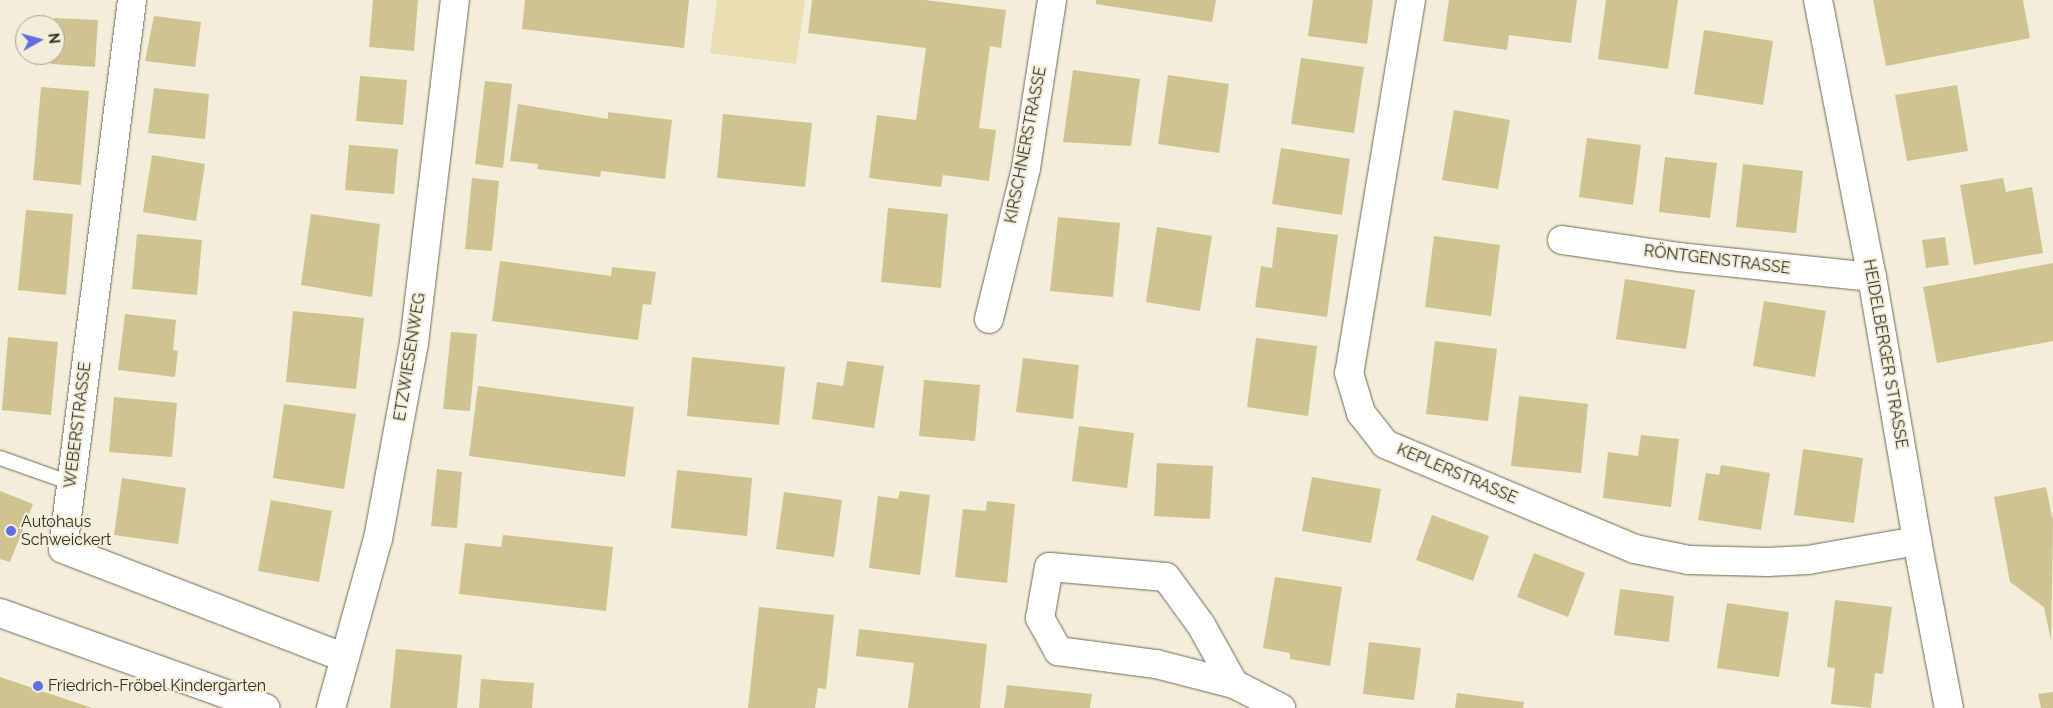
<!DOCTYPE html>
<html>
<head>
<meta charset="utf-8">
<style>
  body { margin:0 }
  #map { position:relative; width:2053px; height:708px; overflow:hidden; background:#f2eed9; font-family:Raleway,sans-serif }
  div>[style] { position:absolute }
  .green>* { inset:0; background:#eadfb3 }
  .building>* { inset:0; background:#cfc391 }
  .roads { filter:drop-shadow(0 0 1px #6f6a59) drop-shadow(0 0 1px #6f6a59) }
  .service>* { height:14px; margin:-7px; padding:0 7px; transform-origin:7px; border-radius:7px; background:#fff }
  .minor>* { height:28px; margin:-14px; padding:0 14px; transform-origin:14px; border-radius:14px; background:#fff }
  .dots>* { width:14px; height:14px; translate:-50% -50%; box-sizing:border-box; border:2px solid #f2eed9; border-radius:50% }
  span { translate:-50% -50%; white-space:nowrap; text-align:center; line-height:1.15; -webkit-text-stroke:4px #f2eed9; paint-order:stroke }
  .street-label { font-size:16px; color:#333129 }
  .poi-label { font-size:16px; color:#333129 }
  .left { translate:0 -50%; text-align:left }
  .north { position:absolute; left:15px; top:15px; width:50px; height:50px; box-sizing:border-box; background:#f2eed9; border:1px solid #a6a293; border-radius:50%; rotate:83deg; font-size:14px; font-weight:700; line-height:20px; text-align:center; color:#333129 }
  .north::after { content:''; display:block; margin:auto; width:18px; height:22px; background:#626ce4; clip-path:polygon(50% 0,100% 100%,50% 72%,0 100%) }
</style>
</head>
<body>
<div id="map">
  <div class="green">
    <div style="clip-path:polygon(717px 0,805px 0,796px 64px,710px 53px)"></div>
  </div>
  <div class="building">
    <div style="clip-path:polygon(373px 0,418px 0,414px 51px,369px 47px)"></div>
    <div style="clip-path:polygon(525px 0,689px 0,684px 48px,522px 29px)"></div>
    <div style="clip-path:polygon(812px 0,925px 0,1006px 10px,1001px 48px,990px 46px,979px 128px,996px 130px,989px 181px,943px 175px,941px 187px,869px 178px,877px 115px,916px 120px,926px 48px,808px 33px)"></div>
    <div style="clip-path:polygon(1096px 0,1216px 0,1212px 22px,1096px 4px)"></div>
    <div style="clip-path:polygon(1313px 0,1373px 0,1367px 44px,1308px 36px)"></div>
    <div style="clip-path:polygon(1449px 0,1577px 0,1571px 43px,1509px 35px,1507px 50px,1443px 41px)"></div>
    <div style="clip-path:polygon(1606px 0,1678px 0,1668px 69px,1598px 59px)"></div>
    <div style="clip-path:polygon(1873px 0,2023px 0,2030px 38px,1886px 66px)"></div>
    <div style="clip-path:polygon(154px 16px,201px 22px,195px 67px,145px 61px)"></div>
    <div style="clip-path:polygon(54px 18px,98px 20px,95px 67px,51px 64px,52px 55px,55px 55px)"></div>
    <div style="clip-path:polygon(1704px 30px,1773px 41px,1763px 105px,1694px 94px)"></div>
    <div style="clip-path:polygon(1301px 58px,1364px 67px,1354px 133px,1291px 124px)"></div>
    <div style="clip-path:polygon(1073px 70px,1140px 79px,1131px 146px,1063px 142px)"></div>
    <div style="clip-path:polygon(1168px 75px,1229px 84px,1219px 153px,1158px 144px)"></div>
    <div style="clip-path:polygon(360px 76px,407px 80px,403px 125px,356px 121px)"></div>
    <div style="clip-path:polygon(485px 81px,512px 84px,503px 168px,475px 164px)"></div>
    <div style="clip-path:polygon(1957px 85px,1968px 151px,1907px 161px,1895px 95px)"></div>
    <div style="clip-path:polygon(41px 87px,89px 91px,81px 185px,33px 180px)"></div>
    <div style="clip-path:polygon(154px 88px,209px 94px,205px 139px,148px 133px)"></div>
    <div style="clip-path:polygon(518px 104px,608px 119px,608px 112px,672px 120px,665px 179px,601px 171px,600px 177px,537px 169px,538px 164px,510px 161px)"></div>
    <div style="clip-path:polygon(1454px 110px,1510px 120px,1498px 189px,1442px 180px)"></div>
    <div style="clip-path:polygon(723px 114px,812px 123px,805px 187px,717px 178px)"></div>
    <div style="clip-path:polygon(1587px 138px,1641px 145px,1633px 205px,1579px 197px)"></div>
    <div style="clip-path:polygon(349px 145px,398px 149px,394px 194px,345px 190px)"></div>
    <div style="clip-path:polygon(1281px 148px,1350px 159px,1342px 215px,1272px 204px)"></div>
    <div style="clip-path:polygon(152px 155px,205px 164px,196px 221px,143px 212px)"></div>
    <div style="clip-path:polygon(1665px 157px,1717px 163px,1710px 218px,1659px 212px)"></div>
    <div style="clip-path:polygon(1743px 164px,1803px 171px,1796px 233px,1736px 227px)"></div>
    <div style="clip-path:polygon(472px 178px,499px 181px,492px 251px,465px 249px)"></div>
    <div style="clip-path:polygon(2003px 178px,2006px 192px,2032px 187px,2043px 253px,1974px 265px,1960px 185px)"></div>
    <div style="clip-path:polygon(888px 208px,948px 214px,941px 288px,881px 282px)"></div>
    <div style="clip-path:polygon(26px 210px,73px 214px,66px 295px,18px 290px)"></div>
    <div style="clip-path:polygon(311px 214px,380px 224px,372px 297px,301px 285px)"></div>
    <div style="clip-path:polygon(1058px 217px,1120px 223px,1113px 297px,1050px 291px)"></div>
    <div style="clip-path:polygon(1157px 227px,1212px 236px,1200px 311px,1146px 302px)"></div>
    <div style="clip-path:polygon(1277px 227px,1338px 235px,1327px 317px,1255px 307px,1261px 266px,1272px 268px)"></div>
    <div style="clip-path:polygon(137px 234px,202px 240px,197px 295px,132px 289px)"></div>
    <div style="clip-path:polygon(1434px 236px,1500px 245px,1491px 316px,1425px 307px)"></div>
    <div style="clip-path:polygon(1945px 237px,1949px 265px,1926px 268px,1922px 240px)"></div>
    <div style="clip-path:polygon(500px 261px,611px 276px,612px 267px,656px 272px,651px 305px,643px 304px,638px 340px,492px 321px)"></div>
    <div style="clip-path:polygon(2053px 263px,2053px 341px,1937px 363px,1923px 287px)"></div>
    <div style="clip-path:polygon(1625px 279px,1695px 290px,1686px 349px,1616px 339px)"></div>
    <div style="clip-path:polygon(1764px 301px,1826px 311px,1815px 377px,1753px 366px)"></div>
    <div style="clip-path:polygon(293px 311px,364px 318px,356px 389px,286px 382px)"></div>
    <div style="clip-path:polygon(125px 314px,176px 320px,173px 350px,178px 351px,175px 377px,118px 370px)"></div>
    <div style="clip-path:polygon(451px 332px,477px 334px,470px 411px,443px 409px)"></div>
    <div style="clip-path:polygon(8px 337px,58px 342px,51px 415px,2px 410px)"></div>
    <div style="clip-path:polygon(1256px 338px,1317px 346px,1308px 416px,1247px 407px)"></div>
    <div style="clip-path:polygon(1435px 341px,1497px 349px,1488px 421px,1426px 414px)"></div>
    <div style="clip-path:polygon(692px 357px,785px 367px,779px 425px,687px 416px)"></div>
    <div style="clip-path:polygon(1023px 358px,1079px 365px,1073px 419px,1016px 412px)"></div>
    <div style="clip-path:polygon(847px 361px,884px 366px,874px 428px,812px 419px,817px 382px,843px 386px)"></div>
    <div style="clip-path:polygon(924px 380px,980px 385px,975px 441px,919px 436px)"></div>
    <div style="clip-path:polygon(478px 386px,634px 407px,625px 477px,469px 456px)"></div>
    <div style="clip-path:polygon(1519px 396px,1588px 404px,1581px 473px,1511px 466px)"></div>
    <div style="clip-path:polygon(114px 397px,177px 403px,172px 457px,109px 452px)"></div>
    <div style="clip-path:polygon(284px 404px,356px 414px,344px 489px,273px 478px)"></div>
    <div style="clip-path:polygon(1079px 426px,1134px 433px,1127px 488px,1072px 481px)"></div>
    <div style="clip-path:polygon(1641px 435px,1679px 439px,1671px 507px,1603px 498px,1608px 452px,1638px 456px)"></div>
    <div style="clip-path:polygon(1803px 449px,1863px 458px,1854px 523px,1794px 515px)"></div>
    <div style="clip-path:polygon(1157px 463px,1213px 466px,1210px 519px,1154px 516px)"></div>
    <div style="clip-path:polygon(1721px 465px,1770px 473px,1761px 530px,1698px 520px,1706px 473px,1719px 475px)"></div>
    <div style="clip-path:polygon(437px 469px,462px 472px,457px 528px,431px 526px)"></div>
    <div style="clip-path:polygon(677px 470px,752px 478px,747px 536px,671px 528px)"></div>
    <div style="clip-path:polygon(1312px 477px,1381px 489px,1371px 543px,1302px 531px)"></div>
    <div style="clip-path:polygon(122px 478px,186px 488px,178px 544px,114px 535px)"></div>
    <div style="clip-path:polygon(2046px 487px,2053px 521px,2051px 641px,2044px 607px,2010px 582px,1994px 497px)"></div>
    <div style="clip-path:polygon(0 491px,33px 504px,10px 562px,0 559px)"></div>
    <div style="clip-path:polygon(900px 491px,930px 495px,920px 575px,869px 568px,878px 496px,898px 499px)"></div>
    <div style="clip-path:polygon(784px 492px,842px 500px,834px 557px,776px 549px)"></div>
    <div style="clip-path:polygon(271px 500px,332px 511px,319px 582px,258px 571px)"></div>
    <div style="clip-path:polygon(987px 501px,1015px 504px,1007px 583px,955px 577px,963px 509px,986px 511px)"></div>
    <div style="clip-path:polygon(1432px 515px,1489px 536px,1473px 581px,1416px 560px)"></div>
    <div style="clip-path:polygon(503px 535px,613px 547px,606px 611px,459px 594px,465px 543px,501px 547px)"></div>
    <div style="clip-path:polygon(1534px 553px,1585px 573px,1568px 617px,1517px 597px)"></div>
    <div style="clip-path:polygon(1275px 577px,1342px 587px,1330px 666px,1290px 659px,1290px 653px,1263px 648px)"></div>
    <div style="clip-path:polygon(1620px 589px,1674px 596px,1669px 642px,1614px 635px)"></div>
    <div style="clip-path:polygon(1835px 600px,1892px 607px,1883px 674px,1875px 673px,1871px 708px,1831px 704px,1835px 668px,1827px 667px)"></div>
    <div style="clip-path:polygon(1727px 603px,1789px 612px,1779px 677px,1717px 668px)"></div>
    <div style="clip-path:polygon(759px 607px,834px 615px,826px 689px,818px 688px,815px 708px,748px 708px)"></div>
    <div style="clip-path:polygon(859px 629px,987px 644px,980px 708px,908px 708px,914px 663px,856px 656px)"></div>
    <div style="clip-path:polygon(1369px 642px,1421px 648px,1414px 700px,1363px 694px)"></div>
    <div style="clip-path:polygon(396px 649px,462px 655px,457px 708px,390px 708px)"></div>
    <div style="clip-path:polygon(0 677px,92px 708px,0 708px)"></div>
    <div style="clip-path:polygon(481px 679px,534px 683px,532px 708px,479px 708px)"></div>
    <div style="clip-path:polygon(1007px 685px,1092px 694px,1090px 708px,1004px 708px)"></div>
    <div style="clip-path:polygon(2053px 692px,2053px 708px,2041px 708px,2038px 694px)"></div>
    <div style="clip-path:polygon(1457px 693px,1524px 702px,1523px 708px,1455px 708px)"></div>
  </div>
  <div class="roads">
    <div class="service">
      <div style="left:0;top:458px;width:75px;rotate:19.4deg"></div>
    </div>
    <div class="minor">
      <div style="left:132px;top:0;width:553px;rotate:97.16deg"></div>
      <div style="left:63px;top:549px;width:302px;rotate:21.1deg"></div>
      <div style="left:1411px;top:0;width:378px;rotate:99.4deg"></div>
      <div style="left:1349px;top:373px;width:42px;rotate:73.3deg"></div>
      <div style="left:1361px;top:413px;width:39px;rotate:52deg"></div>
      <div style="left:1385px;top:444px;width:271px;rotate:22.8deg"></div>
      <div style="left:1635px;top:549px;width:55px;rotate:11.5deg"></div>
      <div style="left:1689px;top:560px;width:78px;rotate:1.5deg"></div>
      <div style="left:1767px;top:562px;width:41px;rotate:-2.8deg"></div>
      <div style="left:1808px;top:560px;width:111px;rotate:-9.9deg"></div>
      <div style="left:1818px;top:0;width:282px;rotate:79deg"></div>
      <div style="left:1872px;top:277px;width:268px;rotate:80.3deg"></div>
      <div style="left:1917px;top:541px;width:170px;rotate:79.2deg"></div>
      <div style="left:1562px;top:240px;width:117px;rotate:8.3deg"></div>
      <div style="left:1678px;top:257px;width:195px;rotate:5.9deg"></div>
      <div style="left:989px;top:319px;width:155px;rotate:-76.2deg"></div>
      <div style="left:1026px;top:168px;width:170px;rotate:-81.2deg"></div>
      <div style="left:0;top:613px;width:282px;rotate:19.7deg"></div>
      <div style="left:1234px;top:684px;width:68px;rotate:-119.2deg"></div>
      <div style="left:1201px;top:625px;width:59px;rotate:-126.1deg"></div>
      <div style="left:1166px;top:577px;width:117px;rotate:-175.1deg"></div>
      <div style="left:1049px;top:567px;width:52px;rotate:100deg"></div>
      <div style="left:1040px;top:618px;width:38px;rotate:61deg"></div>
      <div style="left:1058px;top:651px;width:99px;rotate:7.6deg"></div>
      <div style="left:1156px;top:664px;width:81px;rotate:14.4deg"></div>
      <div style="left:1234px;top:684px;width:53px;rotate:27.1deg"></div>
      <div style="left:331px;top:708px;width:175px;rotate:-74.5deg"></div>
      <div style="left:378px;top:539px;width:199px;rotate:-79.6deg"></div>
      <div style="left:414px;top:343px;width:345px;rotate:-83.2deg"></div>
    </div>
  </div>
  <div class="dots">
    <div style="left:11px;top:531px;background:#626ce4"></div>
    <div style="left:38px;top:686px;background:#626ce4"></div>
  </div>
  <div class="street-label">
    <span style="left:1026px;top:145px;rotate:-79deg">KIRSCHNERSTRASSE</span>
    <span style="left:1717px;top:260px;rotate:7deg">RÖNTGENSTRASSE</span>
    <span style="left:1885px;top:354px;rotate:80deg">HEIDELBERGER STRASSE</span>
    <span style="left:410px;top:357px;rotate:-81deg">ETZWIESENWEG</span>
    <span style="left:78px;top:425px;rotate:-83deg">WEBERSTRASSE</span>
    <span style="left:1457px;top:474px;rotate:23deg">KEPLERSTRASSE</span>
  </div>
  <div class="poi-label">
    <span class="left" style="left:21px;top:531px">Autohaus<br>Schweickert</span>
    <span class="left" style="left:48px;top:686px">Friedrich-Fröbel Kindergarten</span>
  </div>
  <div class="north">N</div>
</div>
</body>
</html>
